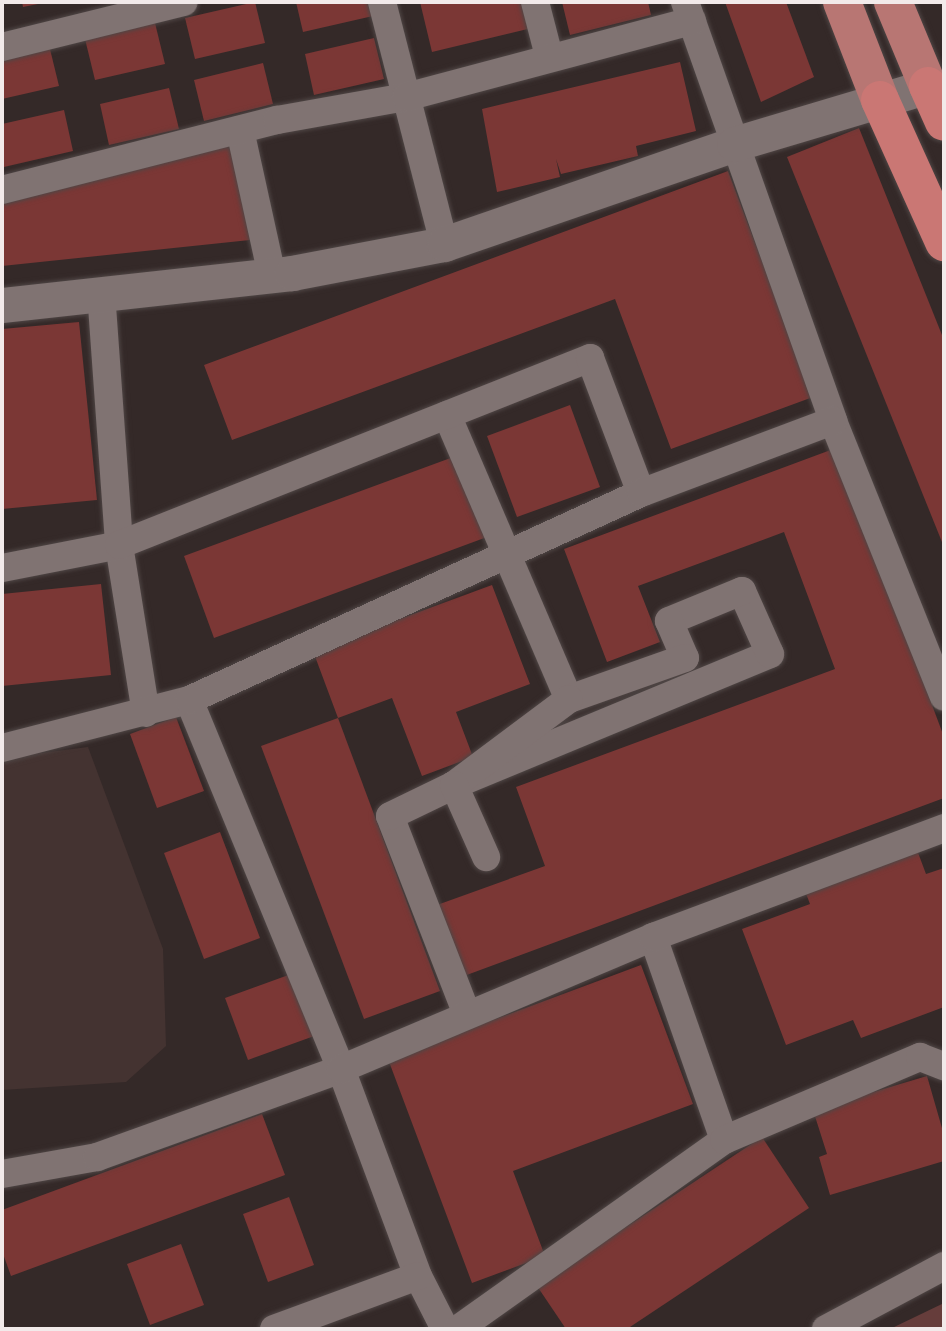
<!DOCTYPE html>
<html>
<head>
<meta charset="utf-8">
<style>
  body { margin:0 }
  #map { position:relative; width:946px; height:1331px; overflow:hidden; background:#342928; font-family:Jost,sans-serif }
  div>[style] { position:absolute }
  .built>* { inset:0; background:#443331 }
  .green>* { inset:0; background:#663d3b }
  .building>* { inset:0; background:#7b3735 }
  .roads { filter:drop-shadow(0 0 2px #4f4645) drop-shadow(0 0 2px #4f4645) }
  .minor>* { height:28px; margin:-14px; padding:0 14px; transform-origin:14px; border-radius:14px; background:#807372 }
  .tertiary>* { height:35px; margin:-17.5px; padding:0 17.5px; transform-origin:17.5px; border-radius:17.5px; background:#807372 }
  .primary>* { height:38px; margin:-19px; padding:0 19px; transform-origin:19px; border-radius:19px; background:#b87673 }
  .trunk>* { height:38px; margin:-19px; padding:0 19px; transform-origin:19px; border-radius:19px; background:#ca7774 }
  span { translate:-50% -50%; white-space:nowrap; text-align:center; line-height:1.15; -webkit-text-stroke:5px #2a1f1e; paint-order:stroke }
  .frame { position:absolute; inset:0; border:4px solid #f2eaea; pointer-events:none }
</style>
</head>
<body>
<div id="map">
  <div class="built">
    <div style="clip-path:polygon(88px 747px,163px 949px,166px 1046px,126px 1082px,2px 1090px,2px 758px)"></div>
  </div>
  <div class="green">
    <div style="clip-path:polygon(944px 1303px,944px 1329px,890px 1329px)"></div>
  </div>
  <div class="building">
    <div style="clip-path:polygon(22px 2px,43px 2px,43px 3px,23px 7px)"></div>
    <div style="clip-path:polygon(255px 2px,265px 43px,195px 59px,185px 18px)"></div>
    <div style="clip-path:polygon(296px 2px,370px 2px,373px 16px,303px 32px)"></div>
    <div style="clip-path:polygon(420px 2px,530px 2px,536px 27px,432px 52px)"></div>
    <div style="clip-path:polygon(562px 2px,648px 2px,651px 15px,570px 35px)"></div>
    <div style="clip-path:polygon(725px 2px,786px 2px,814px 77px,761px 102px)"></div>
    <div style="clip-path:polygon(155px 23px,165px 64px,95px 80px,85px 39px)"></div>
    <div style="clip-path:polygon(374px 38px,384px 79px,314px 95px,305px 54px)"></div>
    <div style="clip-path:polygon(49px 45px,59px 86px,2px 99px,2px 56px)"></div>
    <div style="clip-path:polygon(680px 62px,696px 131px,636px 146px,638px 156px,561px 174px,556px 159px,560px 177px,497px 192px,482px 109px)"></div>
    <div style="clip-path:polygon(263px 63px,273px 104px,204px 121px,194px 80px)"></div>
    <div style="clip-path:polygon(169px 88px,179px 129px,109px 145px,100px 104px)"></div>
    <div style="clip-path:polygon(64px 110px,73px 151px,4px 167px,2px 124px)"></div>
    <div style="clip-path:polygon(859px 128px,944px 340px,944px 547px,787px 157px)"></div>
    <div style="clip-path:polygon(234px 145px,250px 240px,2px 266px,2px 203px)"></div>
    <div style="clip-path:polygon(728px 171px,813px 397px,671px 449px,615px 299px,232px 440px,204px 365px)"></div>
    <div style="clip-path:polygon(79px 322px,97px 500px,2px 509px,2px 329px)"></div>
    <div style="clip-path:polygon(570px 405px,600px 487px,517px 517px,487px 436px)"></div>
    <div style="clip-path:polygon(836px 448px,944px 737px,944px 798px,464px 976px,437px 905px,545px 866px,516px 787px,835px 669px,784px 532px,638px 586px,660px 642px,607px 662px,564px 549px)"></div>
    <div style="clip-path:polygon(456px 456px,487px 537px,214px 638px,184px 556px)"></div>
    <div style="clip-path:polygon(101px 584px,111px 675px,2px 686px,2px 594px)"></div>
    <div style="clip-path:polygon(492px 585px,530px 684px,456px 712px,473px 757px,422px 776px,392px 698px,338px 718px,313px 651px)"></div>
    <div style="clip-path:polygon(176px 717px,204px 791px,157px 808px,130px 734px)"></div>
    <div style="clip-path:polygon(338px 718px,440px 991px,364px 1019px,261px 746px)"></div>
    <div style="clip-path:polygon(220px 832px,260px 938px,204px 959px,164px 853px)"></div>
    <div style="clip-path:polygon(917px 850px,926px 874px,944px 868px,944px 1007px,861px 1038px,853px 1020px,786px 1045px,742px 929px,810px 904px,805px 891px)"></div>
    <div style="clip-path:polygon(641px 965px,693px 1104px,513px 1171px,545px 1256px,472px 1283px,388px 1059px)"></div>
    <div style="clip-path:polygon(294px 973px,317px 1035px,248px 1060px,225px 998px)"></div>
    <div style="clip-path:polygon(927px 1076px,944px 1135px,944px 1161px,830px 1195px,819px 1157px,827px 1154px,813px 1110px)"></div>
    <div style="clip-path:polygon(262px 1114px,285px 1175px,11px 1276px,2px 1251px,2px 1210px)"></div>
    <div style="clip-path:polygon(762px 1137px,809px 1208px,627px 1329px,566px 1329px,537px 1286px)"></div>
    <div style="clip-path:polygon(289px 1197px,314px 1265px,268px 1282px,243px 1214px)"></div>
    <div style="clip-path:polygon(181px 1244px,204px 1305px,150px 1325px,127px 1264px)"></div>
  </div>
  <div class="roads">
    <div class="minor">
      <div style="left:382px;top:2px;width:250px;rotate:75.6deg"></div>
      <div style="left:535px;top:2px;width:56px;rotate:75.5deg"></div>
      <div style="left:685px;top:2px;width:444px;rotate:70.5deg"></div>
      <div style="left:833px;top:421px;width:297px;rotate:68.1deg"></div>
      <div style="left:2px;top:47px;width:187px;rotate:-13.9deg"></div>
      <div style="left:240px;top:130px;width:148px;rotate:77.6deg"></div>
      <div style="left:2px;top:190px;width:284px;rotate:-14.3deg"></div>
      <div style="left:277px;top:120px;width:131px;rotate:-10.1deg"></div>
      <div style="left:406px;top:97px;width:296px;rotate:-14.9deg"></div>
      <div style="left:101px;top:292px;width:254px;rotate:85.9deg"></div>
      <div style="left:119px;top:545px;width:170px;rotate:80.9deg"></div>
      <div style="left:447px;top:415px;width:309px;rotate:66.8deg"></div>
      <div style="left:2px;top:568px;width:119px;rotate:-11.1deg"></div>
      <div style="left:119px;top:545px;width:507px;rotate:-21.65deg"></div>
      <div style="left:590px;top:358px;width:144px;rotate:69.3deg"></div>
      <div style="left:189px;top:700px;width:399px;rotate:67.6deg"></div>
      <div style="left:341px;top:1069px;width:221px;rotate:69.6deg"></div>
      <div style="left:418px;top:1276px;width:59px;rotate:63deg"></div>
      <div style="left:2px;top:748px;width:193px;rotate:-14.4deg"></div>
      <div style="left:189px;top:700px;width:497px;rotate:-24.6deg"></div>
      <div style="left:641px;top:493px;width:205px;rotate:-20.6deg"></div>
      <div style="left:653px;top:937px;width:215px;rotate:70.7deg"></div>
      <div style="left:466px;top:1012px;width:210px;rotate:-111.2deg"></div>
      <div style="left:390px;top:816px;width:71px;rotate:-25.8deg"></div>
      <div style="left:454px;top:785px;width:342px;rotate:-22.5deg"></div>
      <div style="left:770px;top:654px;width:69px;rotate:-114deg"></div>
      <div style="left:742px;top:591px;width:79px;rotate:157.7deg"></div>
      <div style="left:669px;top:621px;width:40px;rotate:66.6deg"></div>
      <div style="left:685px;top:658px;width:123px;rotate:160.5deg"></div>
      <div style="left:569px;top:699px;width:144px;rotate:143.2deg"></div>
      <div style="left:454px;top:785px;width:79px;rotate:66deg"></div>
      <div style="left:2px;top:1174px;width:97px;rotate:-10.1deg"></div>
      <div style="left:97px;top:1157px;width:259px;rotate:-19.8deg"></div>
      <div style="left:341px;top:1069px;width:339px;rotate:-22.9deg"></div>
      <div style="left:653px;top:937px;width:311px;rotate:-20.5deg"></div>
      <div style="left:274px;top:1329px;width:153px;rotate:-20.2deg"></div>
      <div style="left:458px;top:1329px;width:326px;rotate:-35.4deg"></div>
      <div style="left:724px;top:1140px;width:213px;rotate:-23deg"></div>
      <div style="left:920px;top:1057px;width:26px;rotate:21deg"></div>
      <div style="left:826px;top:1329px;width:134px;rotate:-28.1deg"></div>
    </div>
    <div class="tertiary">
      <div style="left:2px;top:305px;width:292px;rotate:-6.3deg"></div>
      <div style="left:292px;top:273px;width:155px;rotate:-10.8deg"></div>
      <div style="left:444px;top:244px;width:307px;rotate:-19deg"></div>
      <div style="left:734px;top:144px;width:202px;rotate:-16.6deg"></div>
    </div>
    <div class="primary">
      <div style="left:842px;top:2px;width:105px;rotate:68.8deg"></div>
      <div style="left:893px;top:2px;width:91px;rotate:67.4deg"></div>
    </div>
    <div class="trunk">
      <div style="left:928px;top:86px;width:39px;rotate:66deg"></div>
      <div style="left:880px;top:100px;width:156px;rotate:65.7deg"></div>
    </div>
  </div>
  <div class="frame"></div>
</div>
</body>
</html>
